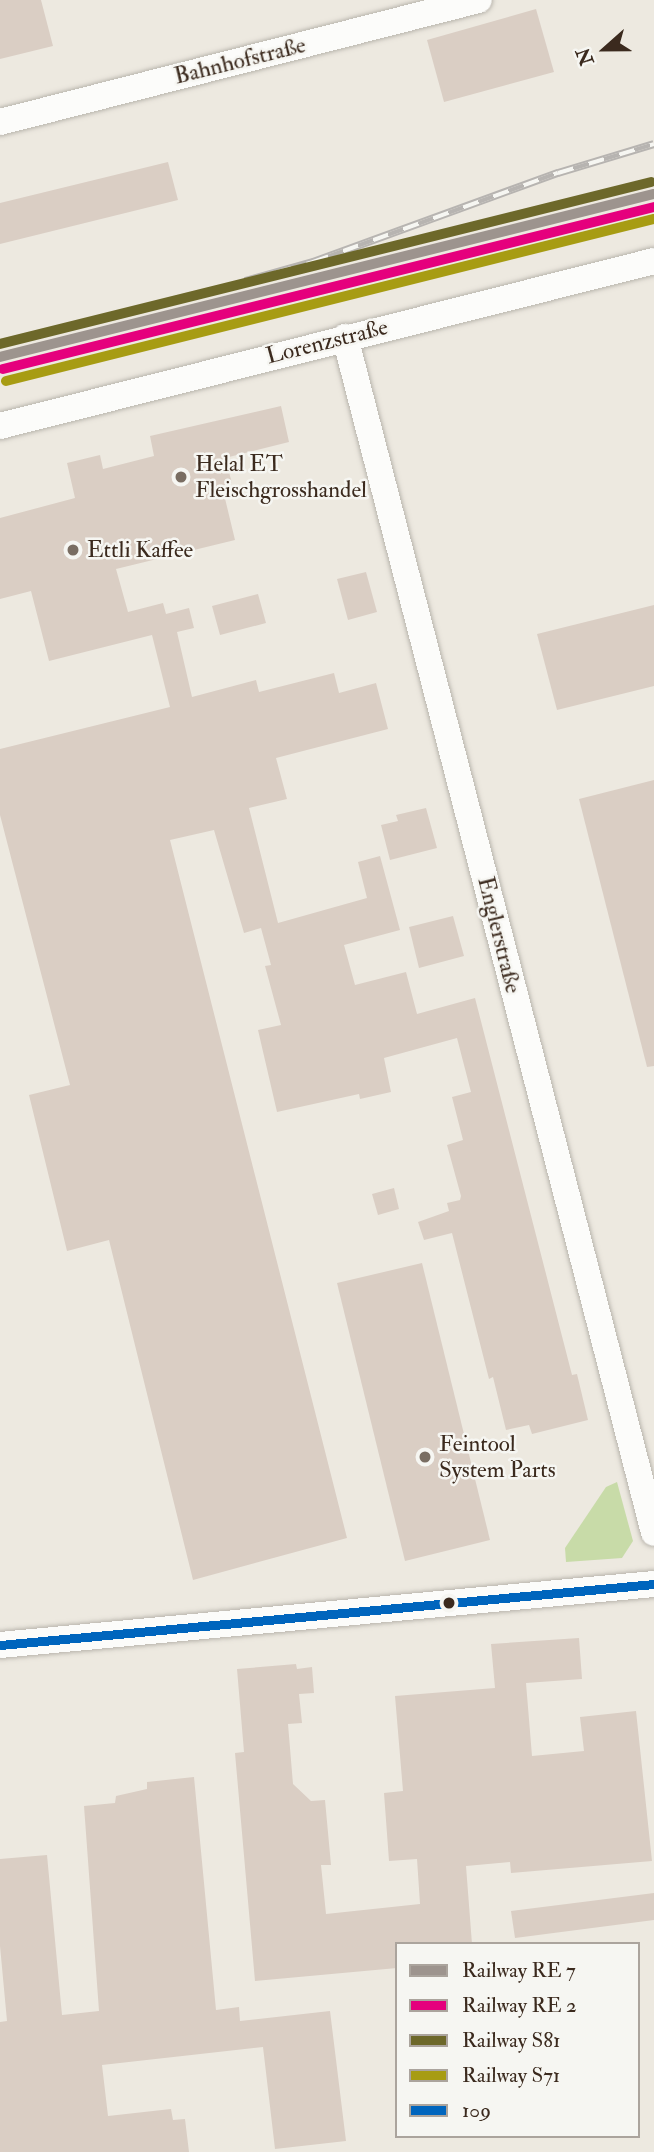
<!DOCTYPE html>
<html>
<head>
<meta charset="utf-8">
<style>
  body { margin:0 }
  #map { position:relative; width:654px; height:2152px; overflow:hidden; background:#ede9e0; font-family:"IM FELL Double Pica",serif }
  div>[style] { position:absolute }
  .green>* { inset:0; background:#c8dba8 }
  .building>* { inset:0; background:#dacec4 }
  .roads { filter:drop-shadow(0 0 2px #b9b5ad) drop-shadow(0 0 2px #b9b5ad) }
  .minor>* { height:26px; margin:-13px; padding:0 13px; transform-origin:13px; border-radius:13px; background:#fcfcfa }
  .rail>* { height:8px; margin-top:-4px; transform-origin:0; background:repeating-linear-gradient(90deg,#f6f6f2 0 16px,#b7b4b1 0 32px); box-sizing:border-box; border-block:2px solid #b7b4b1 }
  .bus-1>* { height:9px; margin:-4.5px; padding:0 4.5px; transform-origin:4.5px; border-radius:4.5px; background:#0065bd }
  .rail-1>* { height:10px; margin:-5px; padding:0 5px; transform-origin:5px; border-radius:5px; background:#9d948e }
  .rail-2>* { height:10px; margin:-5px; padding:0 5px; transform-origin:5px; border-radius:5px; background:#e5007d }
  .rail-3>* { height:10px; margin:-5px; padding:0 5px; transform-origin:5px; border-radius:5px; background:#6d682a }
  .rail-4>* { height:10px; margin:-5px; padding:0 5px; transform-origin:5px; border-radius:5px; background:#a79c13 }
  .dots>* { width:19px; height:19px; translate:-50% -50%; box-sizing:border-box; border:4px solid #f6f6f2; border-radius:50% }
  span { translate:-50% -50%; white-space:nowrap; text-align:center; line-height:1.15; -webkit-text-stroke:5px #f6f6f2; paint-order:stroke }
  .street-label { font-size:23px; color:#3b2a1e }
  .poi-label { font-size:23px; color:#3b2a1e }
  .left { translate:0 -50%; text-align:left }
  .legend { position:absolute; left:395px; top:1942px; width:245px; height:196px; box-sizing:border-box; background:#f6f6f2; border:2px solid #aba49d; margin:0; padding:9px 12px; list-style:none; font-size:21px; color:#3b2a1e }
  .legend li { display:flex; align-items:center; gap:14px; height:35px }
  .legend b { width:35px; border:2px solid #aba49d }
  .north { position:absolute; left:570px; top:14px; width:70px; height:70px; -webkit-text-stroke:5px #f6f6f2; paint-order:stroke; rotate:249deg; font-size:19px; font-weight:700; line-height:28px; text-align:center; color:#3b2a1e }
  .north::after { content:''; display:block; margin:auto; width:24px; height:32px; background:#3b2a1e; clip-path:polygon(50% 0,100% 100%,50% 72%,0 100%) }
</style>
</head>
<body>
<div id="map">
  <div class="green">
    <div style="clip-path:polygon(617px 1482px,633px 1541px,622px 1558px,566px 1562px,565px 1548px,606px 1487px)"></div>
  </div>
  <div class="building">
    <div style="clip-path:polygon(0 0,41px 0,53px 46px,0 59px)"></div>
    <div style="clip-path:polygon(536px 9px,554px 72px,444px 102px,427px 40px)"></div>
    <div style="clip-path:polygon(168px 162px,178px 200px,0 244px,0 203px)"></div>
    <div style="clip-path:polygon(281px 406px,289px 442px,225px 458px,232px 483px,222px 486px,235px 540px,116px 569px,128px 612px,163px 603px,166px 614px,189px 608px,194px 628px,177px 632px,192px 697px,256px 680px,259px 692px,334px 673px,339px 693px,376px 683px,388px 729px,276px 758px,287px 799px,249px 808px,278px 923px,367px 898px,358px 862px,380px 856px,400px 930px,344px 945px,355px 985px,406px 972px,417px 1014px,475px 998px,572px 1375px,577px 1374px,588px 1420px,532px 1434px,529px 1425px,506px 1430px,493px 1377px,489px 1379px,452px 1233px,424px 1240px,418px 1222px,449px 1211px,447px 1203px,460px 1200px,461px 1196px,447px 1145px,463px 1140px,452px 1097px,471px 1092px,457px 1038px,384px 1058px,391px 1092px,360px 1099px,359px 1094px,277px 1112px,258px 1030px,281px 1025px,265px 966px,271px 965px,261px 928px,244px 933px,214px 830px,170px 840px,347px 1538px,193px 1580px,109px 1240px,67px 1251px,29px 1095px,70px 1085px,0 815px,0 749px,170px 707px,152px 635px,49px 661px,31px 591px,0 599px,0 518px,75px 498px,67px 463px,100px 455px,103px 469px,154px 456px,150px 436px)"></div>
    <div style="clip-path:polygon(366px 572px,377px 612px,348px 620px,337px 579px)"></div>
    <div style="clip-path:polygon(258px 594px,266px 623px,220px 635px,212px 606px)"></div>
    <div style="clip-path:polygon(654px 605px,654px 686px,557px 710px,537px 634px)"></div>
    <div style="clip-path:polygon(654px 780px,654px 1066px,647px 1067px,579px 799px)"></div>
    <div style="clip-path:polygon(426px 808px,437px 848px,390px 860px,381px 825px,398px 821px,396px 815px)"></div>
    <div style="clip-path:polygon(453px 916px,464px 956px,419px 968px,409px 927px)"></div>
    <div style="clip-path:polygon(394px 1188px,399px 1209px,378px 1215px,372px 1194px)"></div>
    <div style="clip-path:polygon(422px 1263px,490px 1540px,405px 1561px,337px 1283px)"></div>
    <div style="clip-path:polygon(579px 1638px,582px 1679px,526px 1683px,532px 1756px,584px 1751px,580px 1717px,636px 1711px,652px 1861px,511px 1873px,510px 1862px,466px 1866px,472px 1944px,397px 1944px,397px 1968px,255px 1981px,235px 1753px,244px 1752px,237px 1669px,296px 1664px,297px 1669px,312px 1667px,314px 1693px,299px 1694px,302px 1723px,288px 1724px,293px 1784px,311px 1801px,325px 1800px,331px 1865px,321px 1865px,326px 1914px,420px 1904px,417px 1859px,389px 1861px,384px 1793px,403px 1791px,395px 1696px,495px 1688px,491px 1644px)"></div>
    <div style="clip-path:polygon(194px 1777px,216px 2010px,239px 2007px,240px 2021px,330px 2011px,346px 2141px,275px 2149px,263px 2047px,102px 2065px,108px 2116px,171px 2109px,173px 2120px,185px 2119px,189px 2152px,0 2152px,0 2022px,7px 2021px,0 1946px,0 1859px,47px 1855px,62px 2015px,99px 2011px,84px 1806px,115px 1803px,116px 1796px,147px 1789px,147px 1782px)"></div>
    <div style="clip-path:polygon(654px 1893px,654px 1920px,515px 1938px,511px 1911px)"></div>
  </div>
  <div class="roads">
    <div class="minor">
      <div style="left:0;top:122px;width:494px;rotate:-14.3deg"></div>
      <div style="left:345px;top:337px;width:1235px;rotate:75.51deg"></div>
      <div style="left:0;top:426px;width:674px;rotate:-14.16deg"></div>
      <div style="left:0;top:1645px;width:657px;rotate:-5.33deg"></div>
    </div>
  </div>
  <div class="rail">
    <div style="left:245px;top:281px;width:71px;rotate:-15.6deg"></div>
    <div style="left:313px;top:262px;width:261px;rotate:-20deg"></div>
    <div style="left:558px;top:173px;width:100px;rotate:-16.8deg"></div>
  </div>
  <div class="bus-1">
    <div style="left:0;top:1645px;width:657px;rotate:-5.33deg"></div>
  </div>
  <div class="rail-1">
    <div style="left:0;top:357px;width:674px;rotate:-14deg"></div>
  </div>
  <div class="rail-2">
    <div style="left:3px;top:369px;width:671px;rotate:-13.97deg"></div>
  </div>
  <div class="rail-3">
    <div style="left:0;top:344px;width:671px;rotate:-13.97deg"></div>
  </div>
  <div class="rail-4">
    <div style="left:6px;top:381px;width:668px;rotate:-14.04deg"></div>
  </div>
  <div class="dots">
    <div style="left:181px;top:477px;background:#796d62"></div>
    <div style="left:73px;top:550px;background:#796d62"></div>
    <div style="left:425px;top:1457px;background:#796d62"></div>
    <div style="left:449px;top:1603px;background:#3b2a1e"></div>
  </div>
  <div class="street-label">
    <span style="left:240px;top:61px;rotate:-14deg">Bahnhofstraße</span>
    <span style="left:327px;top:342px;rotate:-14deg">Lorenzstraße</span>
    <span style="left:499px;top:935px;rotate:76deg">Englerstraße</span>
  </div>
  <div class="poi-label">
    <span class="left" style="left:195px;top:477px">Helal ET<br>Fleischgrosshandel</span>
    <span class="left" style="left:87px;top:550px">Ettli Kaffee</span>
    <span class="left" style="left:439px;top:1457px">Feintool<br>System Parts</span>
  </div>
  <ul class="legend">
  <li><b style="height:9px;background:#9d948e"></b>Railway RE 7</li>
  <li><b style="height:9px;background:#e5007d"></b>Railway RE 2</li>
  <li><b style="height:9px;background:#6d682a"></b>Railway S81</li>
  <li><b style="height:9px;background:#a79c13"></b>Railway S71</li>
  <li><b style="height:9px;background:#0065bd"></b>109</li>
  </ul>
  <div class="north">N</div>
</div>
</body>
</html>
